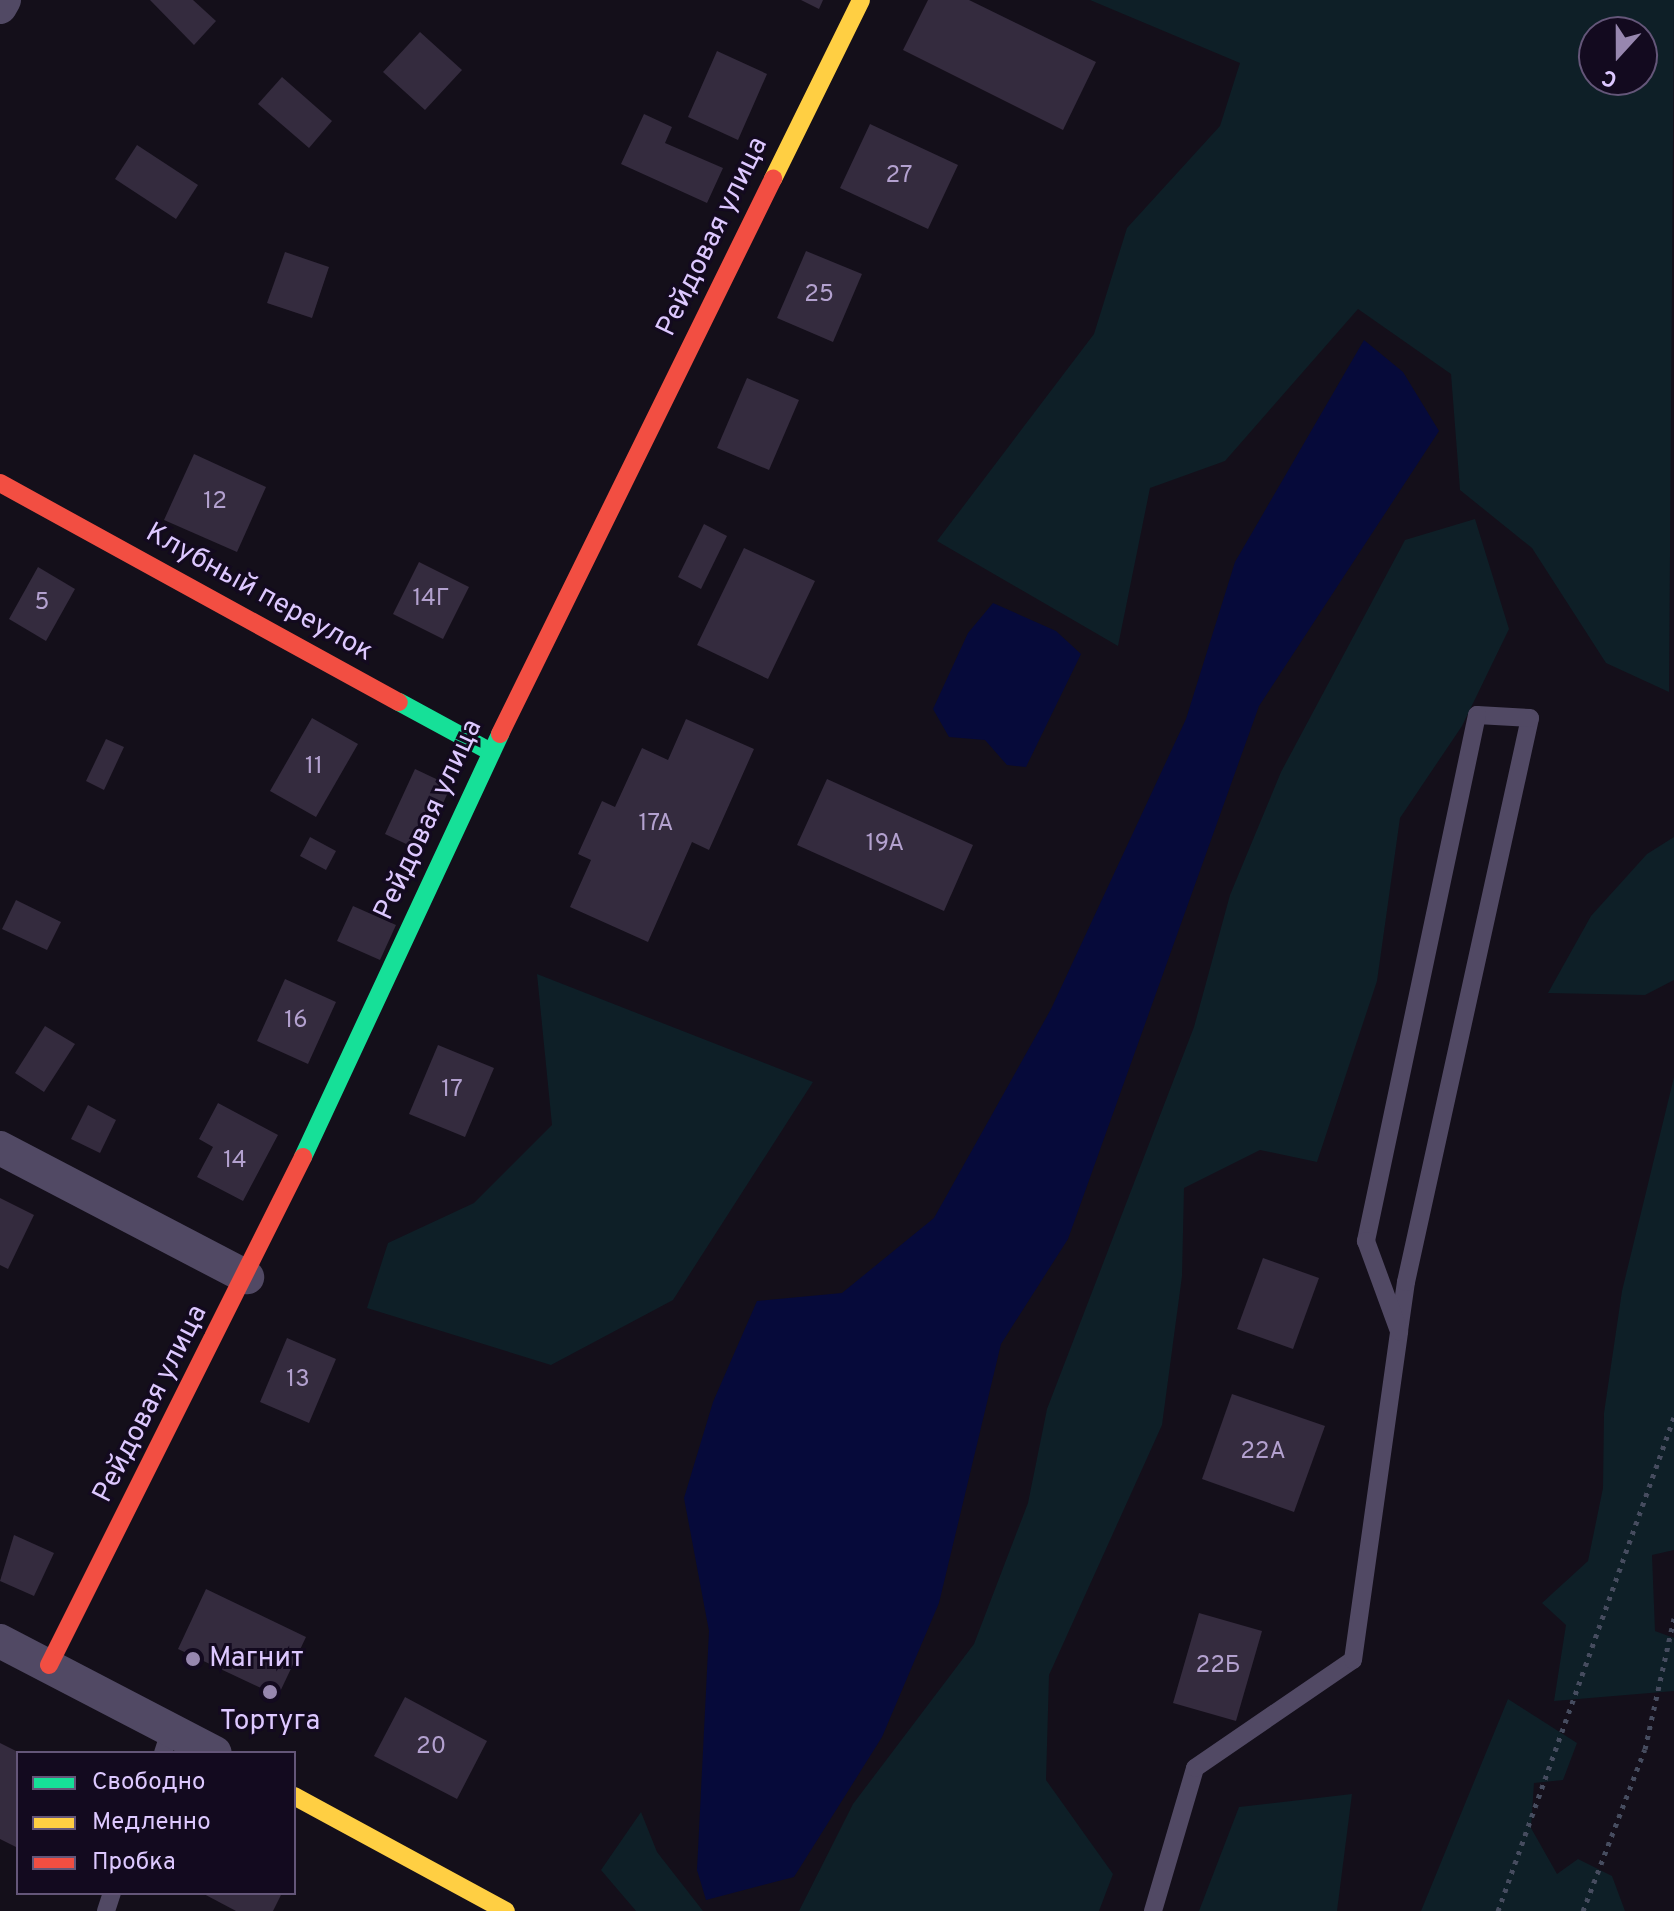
<!DOCTYPE html>
<html>
<head>
<meta charset="utf-8">
<style>
  body { margin:0 }
  #map { position:relative; width:1674px; height:1911px; overflow:hidden; background:#140f1a; font-family:Overpass,sans-serif }
  div>[style] { position:absolute }
  .green>* { inset:0; background:#0e1f27 }
  .water>* { inset:0; background:#060a3a }
  .building>* { inset:0; background:#342b3e }
  .path>* { height:5px; margin-top:-2.5px; transform-origin:0; background:repeating-linear-gradient(90deg,#464c5f 0 4px,transparent 0 10px) }
  .lane>* { height:18px; margin:-9px; padding:0 9px; transform-origin:9px; border-radius:9px; background:#514964 }
  .street>* { height:34px; margin:-17px; padding:0 17px; transform-origin:17px; border-radius:17px; background:#514964 }
  .fast>* { height:18px; margin:-9px; padding:0 9px; transform-origin:9px; border-radius:9px; background:#16e098 }
  .slow>* { height:18px; margin:-9px; padding:0 9px; transform-origin:9px; border-radius:9px; background:#ffcf43 }
  .jam>* { height:18px; margin:-9px; padding:0 9px; transform-origin:9px; border-radius:9px; background:#f24e42 }
  .dots>* { width:22px; height:22px; translate:-50% -50%; box-sizing:border-box; border:4px solid #130a1f; border-radius:50% }
  span { translate:-50% -50%; white-space:nowrap; text-align:center; line-height:1.15; -webkit-text-stroke:6px #130a1f; paint-order:stroke }
  .number-label { font-size:24px; color:#b3a1cf }
  .number-label span { -webkit-text-stroke-width:0 }
  .street-label { font-size:28px; color:#ddc8ff }
  .poi-label { font-size:28px; color:#ddc8ff }
  .left { translate:0 -50%; text-align:left }
  .legend { position:absolute; left:16px; top:1751px; width:280px; height:144px; box-sizing:border-box; background:#130a1f; border:2px solid #645679; margin:0; padding:10px 14px; list-style:none; font-size:24px; color:#ddc8ff }
  .legend li { display:flex; align-items:center; gap:16px; height:40px }
  .legend b { width:40px; border:2px solid #645679 }
  .north { position:absolute; left:1578px; top:16px; width:80px; height:80px; box-sizing:border-box; background:#130a1f; border:2px solid #645679; border-radius:50%; rotate:201deg; font-size:22px; font-weight:700; line-height:32px; text-align:center; color:#ddc8ff }
  .north::after { content:''; display:block; margin:auto; width:28px; height:36px; background:#9787af; clip-path:polygon(50% 0,100% 100%,50% 72%,0 100%) }
</style>
</head>
<body>
<div id="map">
  <div class="green">
    <div style="clip-path:polygon(evenodd,1090px 0,1674px 0,1669px 692px,1606px 663px,1532px 548px,1460px 490px,1451px 374px,1358px 309px,1225px 461px,1150px 488px,1118px 646px,937px 541px,1094px 334px,1127px 228px,1220px 126px,1240px 63px,1090px 0,1594px 32px,1642px 32px,1642px 80px,1594px 80px,1594px 32px)"></div>
    <div style="clip-path:polygon(1475px 519px,1509px 629px,1462px 726px,1400px 818px,1377px 981px,1317px 1162px,1260px 1150px,1184px 1188px,1182px 1276px,1162px 1425px,1049px 1675px,1046px 1780px,1113px 1874px,1099px 1911px,799px 1911px,853px 1804px,974px 1644px,1028px 1503px,1047px 1409px,1194px 1027px,1230px 895px,1281px 772px,1405px 540px)"></div>
    <div style="clip-path:polygon(1674px 837px,1674px 980px,1645px 995px,1548px 993px,1591px 916px,1647px 854px)"></div>
    <div style="clip-path:polygon(537px 974px,813px 1082px,673px 1300px,551px 1365px,367px 1308px,388px 1243px,474px 1203px,552px 1125px)"></div>
    <div style="clip-path:polygon(1674px 1077px,1674px 1550px,1652px 1555px,1655px 1631px,1674px 1638px,1674px 1691px,1554px 1701px,1566px 1625px,1542px 1603px,1588px 1561px,1603px 1488px,1604px 1413px,1622px 1291px)"></div>
    <div style="clip-path:polygon(1508px 1699px,1577px 1743px,1563px 1780px,1534px 1783px,1531px 1828px,1557px 1874px,1578px 1859px,1612px 1876px,1625px 1911px,1421px 1911px)"></div>
    <div style="clip-path:polygon(1352px 1794px,1337px 1911px,1199px 1911px,1239px 1807px)"></div>
    <div style="clip-path:polygon(641px 1812px,657px 1852px,703px 1911px,636px 1911px,601px 1870px)"></div>
  </div>
  <div class="water">
    <div style="clip-path:polygon(1364px 340px,1403px 372px,1439px 431px,1259px 706px,1068px 1239px,1001px 1344px,939px 1603px,882px 1737px,794px 1877px,706px 1900px,697px 1870px,709px 1631px,684px 1498px,713px 1402px,757px 1301px,842px 1293px,934px 1218px,1051px 1009px,1186px 719px,1235px 562px)"></div>
    <div style="clip-path:polygon(993px 603px,1056px 631px,1081px 654px,1026px 767px,1007px 765px,985px 740px,949px 737px,933px 709px,968px 633px)"></div>
  </div>
  <div class="building">
    <div style="clip-path:polygon(150px 0,193px 0,216px 21px,194px 45px)"></div>
    <div style="clip-path:polygon(801px 0,823px 0,819px 9px)"></div>
    <div style="clip-path:polygon(928px 0,969px 0,1096px 62px,1063px 130px,903px 50px)"></div>
    <div style="clip-path:polygon(420px 32px,462px 70px,425px 110px,383px 72px)"></div>
    <div style="clip-path:polygon(717px 51px,767px 74px,738px 140px,688px 117px)"></div>
    <div style="clip-path:polygon(282px 77px,332px 121px,309px 148px,258px 104px)"></div>
    <div style="clip-path:polygon(644px 114px,672px 127px,665px 143px,723px 168px,707px 203px,621px 164px)"></div>
    <div style="clip-path:polygon(870px 124px,958px 165px,928px 229px,840px 188px)"></div>
    <div style="clip-path:polygon(137px 145px,198px 185px,176px 219px,115px 179px)"></div>
    <div style="clip-path:polygon(806px 251px,862px 274px,833px 342px,777px 318px)"></div>
    <div style="clip-path:polygon(285px 252px,329px 267px,312px 318px,267px 303px)"></div>
    <div style="clip-path:polygon(747px 378px,799px 400px,769px 470px,717px 448px)"></div>
    <div style="clip-path:polygon(194px 454px,266px 487px,237px 552px,164px 520px)"></div>
    <div style="clip-path:polygon(704px 524px,727px 536px,701px 589px,678px 577px)"></div>
    <div style="clip-path:polygon(744px 548px,815px 581px,768px 679px,697px 645px)"></div>
    <div style="clip-path:polygon(419px 562px,469px 587px,443px 639px,393px 614px)"></div>
    <div style="clip-path:polygon(38px 567px,75px 589px,46px 641px,9px 619px)"></div>
    <div style="clip-path:polygon(312px 718px,358px 744px,316px 817px,270px 791px)"></div>
    <div style="clip-path:polygon(686px 719px,754px 749px,709px 850px,692px 842px,648px 942px,570px 907px,591px 860px,578px 854px,602px 801px,615px 807px,642px 748px,668px 760px)"></div>
    <div style="clip-path:polygon(106px 739px,124px 747px,104px 790px,86px 781px)"></div>
    <div style="clip-path:polygon(415px 769px,451px 786px,421px 851px,385px 834px)"></div>
    <div style="clip-path:polygon(827px 779px,973px 845px,944px 911px,797px 845px)"></div>
    <div style="clip-path:polygon(310px 837px,336px 851px,326px 870px,300px 856px)"></div>
    <div style="clip-path:polygon(16px 900px,61px 922px,47px 950px,2px 929px)"></div>
    <div style="clip-path:polygon(353px 906px,396px 925px,380px 960px,337px 941px)"></div>
    <div style="clip-path:polygon(285px 979px,336px 1002px,308px 1064px,257px 1041px)"></div>
    <div style="clip-path:polygon(45px 1026px,75px 1044px,44px 1092px,15px 1073px)"></div>
    <div style="clip-path:polygon(438px 1045px,494px 1068px,465px 1137px,409px 1114px)"></div>
    <div style="clip-path:polygon(218px 1103px,278px 1135px,243px 1201px,197px 1177px,213px 1147px,199px 1139px)"></div>
    <div style="clip-path:polygon(88px 1105px,116px 1120px,100px 1153px,71px 1139px)"></div>
    <div style="clip-path:polygon(0 1198px,34px 1215px,8px 1269px,0 1265px)"></div>
    <div style="clip-path:polygon(1263px 1258px,1319px 1278px,1293px 1349px,1237px 1329px)"></div>
    <div style="clip-path:polygon(287px 1338px,336px 1359px,309px 1423px,260px 1402px)"></div>
    <div style="clip-path:polygon(1232px 1394px,1325px 1426px,1294px 1512px,1202px 1479px)"></div>
    <div style="clip-path:polygon(14px 1535px,54px 1553px,34px 1596px,0 1581px)"></div>
    <div style="clip-path:polygon(206px 1589px,306px 1637px,278px 1696px,178px 1649px)"></div>
    <div style="clip-path:polygon(1199px 1613px,1262px 1631px,1236px 1721px,1173px 1703px)"></div>
    <div style="clip-path:polygon(405px 1697px,487px 1741px,457px 1799px,374px 1756px)"></div>
    <div style="clip-path:polygon(0 1743px,18px 1752px,18px 1848px,0 1839px)"></div>
    <div style="clip-path:polygon(202px 1893px,282px 1893px,273px 1911px,236px 1911px)"></div>
  </div>
  <div class="path">
    <div style="left:1498px;top:1911px;width:524px;rotate:-70.39deg"></div>
    <div style="left:1583px;top:1911px;width:173px;rotate:-69.1deg"></div>
    <div style="left:1645px;top:1749px;width:134px;rotate:-77.5deg"></div>
  </div>
  <div class="lane">
    <div style="left:163px;top:1753px;width:25px;rotate:-72deg"></div>
    <div style="left:106px;top:1911px;width:19px;rotate:-72deg"></div>
    <div style="left:1153px;top:1911px;width:149px;rotate:-73.6deg"></div>
    <div style="left:1195px;top:1768px;width:191px;rotate:-34.4deg"></div>
    <div style="left:1353px;top:1660px;width:332px;rotate:-82deg"></div>
    <div style="left:1399px;top:1331px;width:49px;rotate:-81.9deg"></div>
    <div style="left:1406px;top:1282px;width:577px;rotate:-77.6deg"></div>
    <div style="left:1530px;top:718px;width:53px;rotate:-176.8deg"></div>
    <div style="left:1477px;top:715px;width:538px;rotate:101.92deg"></div>
    <div style="left:1366px;top:1241px;width:96px;rotate:69.9deg"></div>
  </div>
  <div class="street">
    <div style="left:0;top:7px;width:8px;rotate:-60deg"></div>
    <div style="left:0;top:1148px;width:279px;rotate:27.6deg"></div>
    <div style="left:0;top:1641px;width:242px;rotate:27.5deg"></div>
  </div>
  <div class="fast">
    <div style="left:399px;top:702px;width:105px;rotate:28.5deg"></div>
    <div style="left:303px;top:1157px;width:467px;rotate:-65deg"></div>
  </div>
  <div class="slow">
    <div style="left:773px;top:179px;width:199px;rotate:-63.8deg"></div>
    <div style="left:294px;top:1796px;width:241px;rotate:28.5deg"></div>
  </div>
  <div class="jam">
    <div style="left:0;top:483px;width:455px;rotate:28.8deg"></div>
    <div style="left:500px;top:734px;width:619px;rotate:-63.81deg"></div>
    <div style="left:49px;top:1665px;width:568px;rotate:-63.43deg"></div>
  </div>
  <div class="dots">
    <div style="left:193px;top:1659px;background:#9787af"></div>
    <div style="left:270px;top:1692px;background:#9787af"></div>
  </div>
  <div class="number-label">
    <span style="left:899px;top:177px">27</span>
    <span style="left:819px;top:296px">25</span>
    <span style="left:215px;top:503px">12</span>
    <span style="left:431px;top:600px">14Г</span>
    <span style="left:42px;top:604px">5</span>
    <span style="left:314px;top:768px">11</span>
    <span style="left:656px;top:825px">17А</span>
    <span style="left:885px;top:845px">19А</span>
    <span style="left:296px;top:1022px">16</span>
    <span style="left:452px;top:1091px">17</span>
    <span style="left:235px;top:1162px">14</span>
    <span style="left:298px;top:1381px">13</span>
    <span style="left:1263px;top:1453px">22А</span>
    <span style="left:1218px;top:1667px">22Б</span>
    <span style="left:431px;top:1748px">20</span>
  </div>
  <div class="street-label">
    <span style="left:713px;top:237px;rotate:-64deg">Рейдовая улица</span>
    <span style="left:259px;top:593px;rotate:29deg">Клубный переулок</span>
    <span style="left:429px;top:820px;rotate:-65deg">Рейдовая улица</span>
    <span style="left:151px;top:1404px;rotate:-63deg">Рейдовая улица</span>
  </div>
  <div class="poi-label">
    <span class="left" style="left:209px;top:1659px">Магнит</span>
    <span style="left:270px;top:1722px">Тортуга</span>
  </div>
  <ul class="legend">
  <li><b style="height:10px;background:#16e098"></b>Свободно</li>
  <li><b style="height:10px;background:#ffcf43"></b>Медленно</li>
  <li><b style="height:10px;background:#f24e42"></b>Пробка</li>
  </ul>
  <div class="north">С</div>
</div>
</body>
</html>
